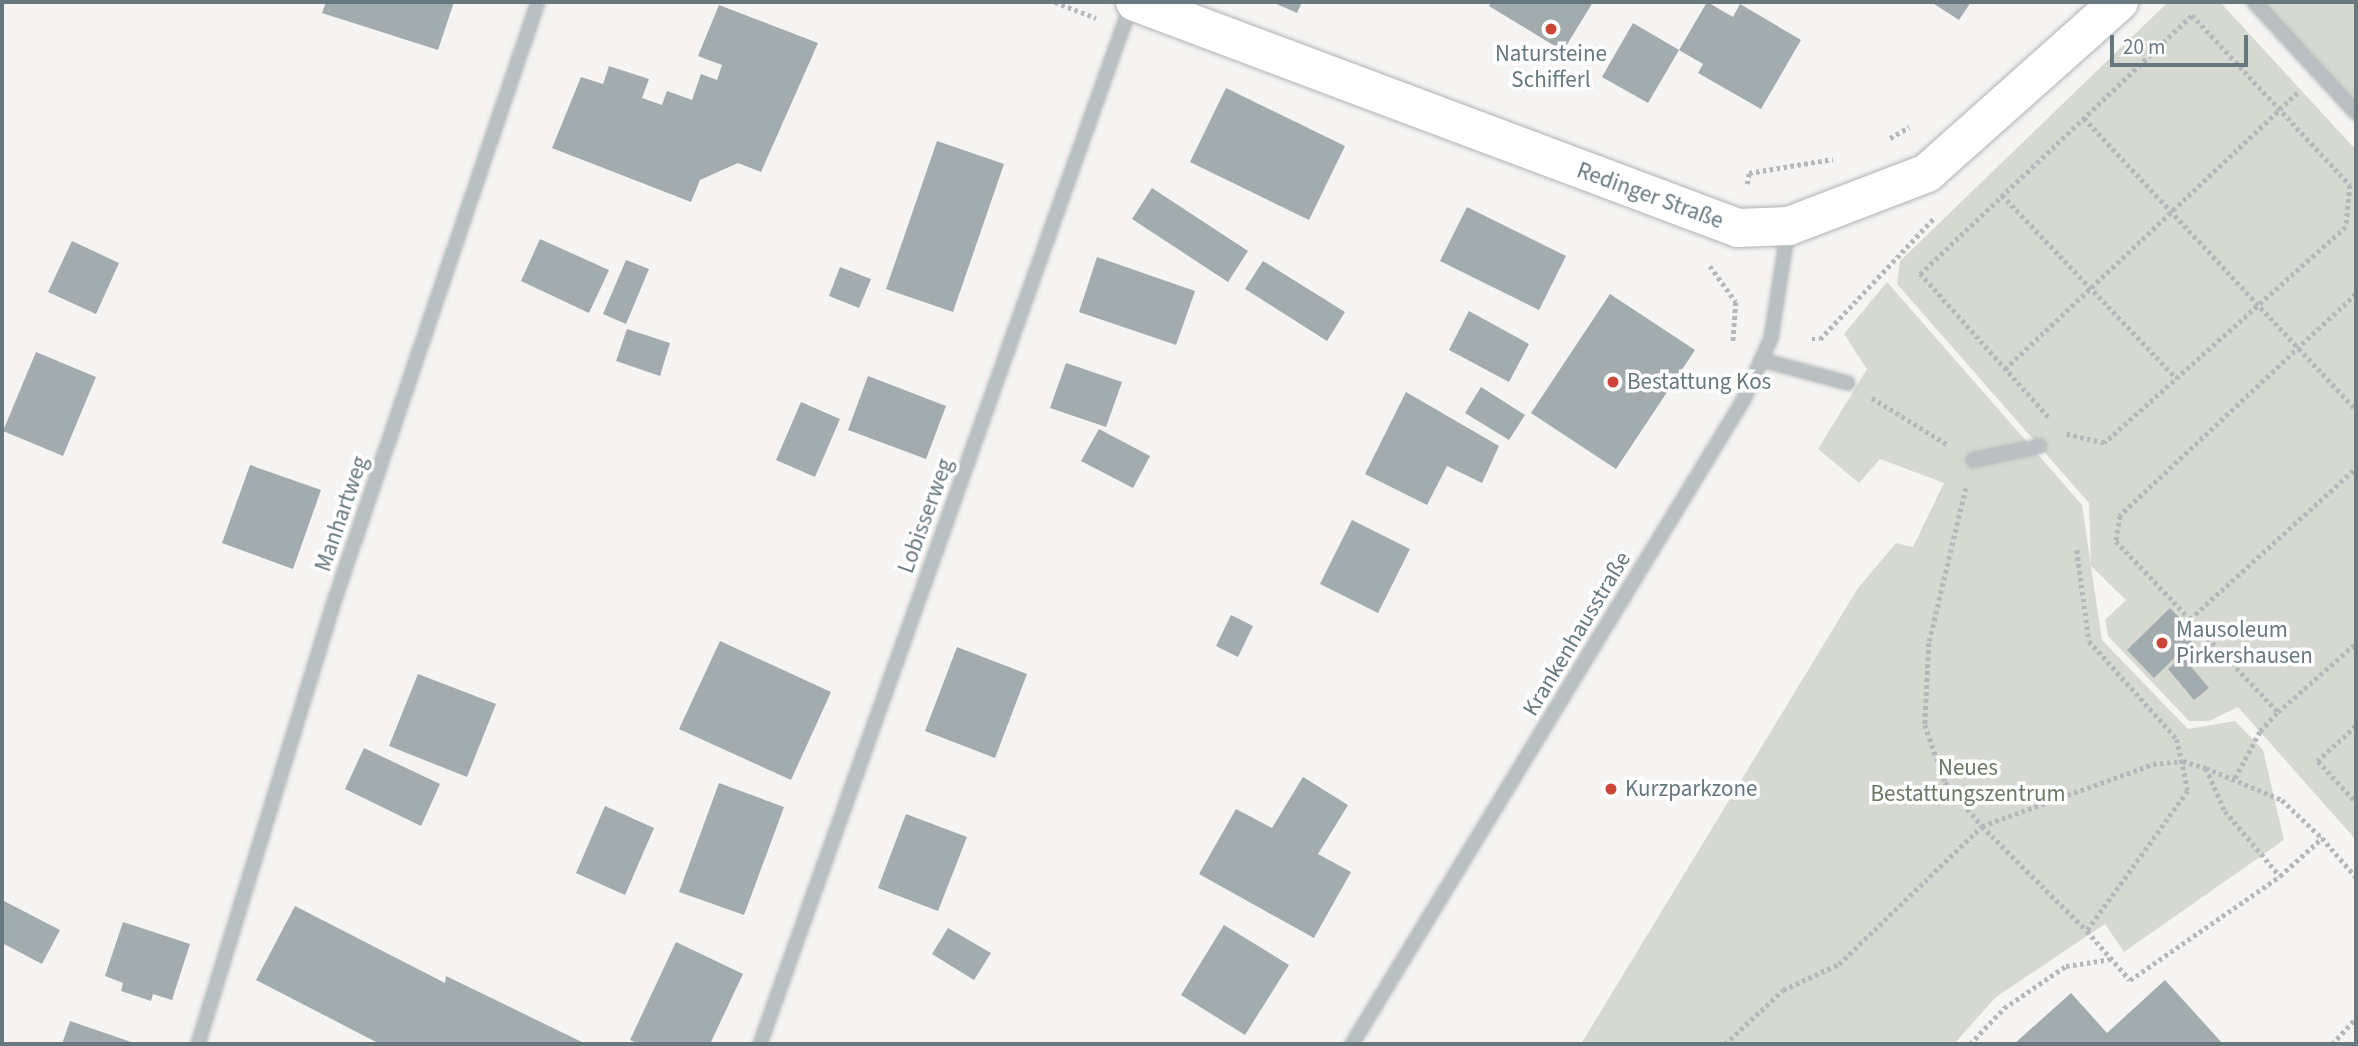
<!DOCTYPE html>
<html>
<head>
<meta charset="utf-8">
<style>
  body { margin:0 }
  #map { position:relative; width:2358px; height:1046px; overflow:hidden; background:#f5f4f2; font-family:"Source Sans 3",sans-serif }
  div>[style] { position:absolute }
  .green>* { inset:0; background:#d5d9d1 }
  .building>* { inset:0; background:#a2abae }
  .path>* { height:4.5px; margin-top:-2.25px; transform-origin:0; background:repeating-linear-gradient(90deg,#b4b8ba 0 3.5px,transparent 0 7px) }
  .roads { filter:drop-shadow(0 0 2px #aeb3b5) drop-shadow(0 0 2px #aeb3b5) }
  .minor>* { height:12px; margin:-6px; padding:0 6px; transform-origin:6px; border-radius:6px; background:#babfc1 }
  .major>* { height:38px; margin:-19px; padding:0 19px; transform-origin:19px; border-radius:19px; background:#fff }
  .dots>* { width:19px; height:19px; translate:-50% -50%; box-sizing:border-box; border:4px solid #fff; border-radius:50% }
  span { translate:-50% -50%; white-space:nowrap; text-align:center; line-height:1.15; -webkit-text-stroke:7px #fff; paint-order:stroke }
  .poi-label { font-size:23px; color:#67787f }
  .left { translate:0 -50%; text-align:left }
  .street-label { font-size:23px; color:#67787f }
  .park-label { font-size:23px; color:#6c7765 }
  .frame { position:absolute; inset:0; border:4px solid #67787f; pointer-events:none }
  .scale { position:absolute; left:2110px; top:35px; width:138px; height:32px; box-sizing:border-box; border:4px solid #67787f; border-top:0; padding-left:9px; font-size:21px; line-height:24px; white-space:nowrap; color:#67787f; -webkit-text-stroke:5px #fff; paint-order:stroke }
</style>
</head>
<body>
<div id="map">
  <div class="green">
    <div style="clip-path:polygon(2168px 2px,2220px 2px,2356px 150px,2356px 840px,2238px 707px,2209px 721px,2189px 721px,2108px 636px,2105px 620px,2126px 600px,2091px 566px,2089px 503px,1897px 284px,1900px 261px)"></div>
    <div style="clip-path:polygon(2254px 2px,2356px 2px,2356px 113px)"></div>
    <div style="clip-path:polygon(1887px 282px,2082px 505px,2102px 640px,2188px 729px,2235px 721px,2263px 750px,2284px 840px,2124px 952px,2105px 924px,1996px 997px,1954px 1044px,1581px 1044px,1858px 588px,1896px 543px,1913px 547px,1944px 483px,1880px 459px,1859px 483px,1818px 449px,1867px 369px,1844px 334px)"></div>
  </div>
  <div class="building">
    <div style="clip-path:polygon(326px 2px,454px 2px,438px 50px,322px 13px)"></div>
    <div style="clip-path:polygon(1272px 2px,1302px 2px,1297px 13px)"></div>
    <div style="clip-path:polygon(1491px 2px,1593px 2px,1563px 51px,1489px 6px)"></div>
    <div style="clip-path:polygon(1707px 2px,1733px 17px,1740px 4px,1801px 40px,1761px 109px,1698px 73px,1703px 64px,1679px 50px)"></div>
    <div style="clip-path:polygon(1931px 2px,1971px 2px,1959px 20px)"></div>
    <div style="clip-path:polygon(719px 5px,818px 43px,761px 172px,738px 163px,700px 180px,691px 202px,552px 148px,581px 77px,603px 84px,609px 66px,649px 79px,642px 98px,662px 105px,667px 91px,692px 100px,701px 74px,717px 80px,722px 65px,698px 56px)"></div>
    <div style="clip-path:polygon(1633px 23px,1679px 50px,1648px 103px,1602px 77px)"></div>
    <div style="clip-path:polygon(1226px 88px,1345px 146px,1309px 220px,1190px 162px)"></div>
    <div style="clip-path:polygon(937px 141px,1004px 164px,953px 312px,886px 289px)"></div>
    <div style="clip-path:polygon(1152px 188px,1248px 251px,1228px 282px,1132px 219px)"></div>
    <div style="clip-path:polygon(1467px 207px,1566px 256px,1539px 310px,1440px 261px)"></div>
    <div style="clip-path:polygon(540px 239px,609px 270px,589px 313px,521px 281px)"></div>
    <div style="clip-path:polygon(72px 241px,119px 263px,96px 314px,48px 292px)"></div>
    <div style="clip-path:polygon(1097px 257px,1195px 291px,1176px 345px,1079px 312px)"></div>
    <div style="clip-path:polygon(626px 260px,649px 269px,626px 324px,603px 314px)"></div>
    <div style="clip-path:polygon(1263px 261px,1345px 312px,1327px 341px,1245px 289px)"></div>
    <div style="clip-path:polygon(840px 267px,871px 279px,859px 308px,829px 296px)"></div>
    <div style="clip-path:polygon(1610px 294px,1695px 350px,1616px 469px,1531px 413px)"></div>
    <div style="clip-path:polygon(1469px 311px,1529px 344px,1509px 382px,1449px 350px)"></div>
    <div style="clip-path:polygon(627px 329px,670px 343px,660px 376px,616px 361px)"></div>
    <div style="clip-path:polygon(36px 352px,96px 377px,63px 456px,3px 431px)"></div>
    <div style="clip-path:polygon(1066px 363px,1122px 382px,1106px 427px,1050px 408px)"></div>
    <div style="clip-path:polygon(868px 376px,946px 406px,926px 459px,848px 430px)"></div>
    <div style="clip-path:polygon(1481px 387px,1525px 415px,1509px 440px,1465px 413px)"></div>
    <div style="clip-path:polygon(1406px 392px,1499px 446px,1482px 483px,1447px 466px,1427px 505px,1365px 474px)"></div>
    <div style="clip-path:polygon(801px 402px,840px 419px,815px 477px,776px 460px)"></div>
    <div style="clip-path:polygon(1099px 429px,1150px 456px,1133px 488px,1081px 461px)"></div>
    <div style="clip-path:polygon(250px 465px,321px 490px,293px 569px,222px 543px)"></div>
    <div style="clip-path:polygon(1352px 520px,1410px 549px,1378px 613px,1320px 584px)"></div>
    <div style="clip-path:polygon(2170px 608px,2197px 636px,2154px 678px,2127px 650px)"></div>
    <div style="clip-path:polygon(1231px 615px,1253px 626px,1238px 657px,1216px 646px)"></div>
    <div style="clip-path:polygon(720px 641px,831px 692px,791px 780px,679px 729px)"></div>
    <div style="clip-path:polygon(957px 647px,1027px 674px,995px 758px,925px 731px)"></div>
    <div style="clip-path:polygon(2182px 656px,2209px 688px,2194px 700px,2168px 669px)"></div>
    <div style="clip-path:polygon(418px 674px,496px 704px,467px 777px,389px 746px)"></div>
    <div style="clip-path:polygon(364px 748px,440px 784px,421px 826px,345px 789px)"></div>
    <div style="clip-path:polygon(1303px 777px,1348px 805px,1318px 854px,1351px 872px,1314px 938px,1199px 874px,1236px 809px,1272px 828px)"></div>
    <div style="clip-path:polygon(719px 783px,784px 807px,744px 915px,679px 892px)"></div>
    <div style="clip-path:polygon(605px 806px,654px 828px,625px 895px,576px 873px)"></div>
    <div style="clip-path:polygon(906px 814px,967px 837px,938px 911px,878px 888px)"></div>
    <div style="clip-path:polygon(2px 900px,60px 930px,42px 964px,2px 943px)"></div>
    <div style="clip-path:polygon(295px 906px,445px 983px,446px 976px,586px 1044px,380px 1044px,256px 980px)"></div>
    <div style="clip-path:polygon(123px 922px,190px 944px,172px 1000px,153px 994px,151px 1001px,121px 991px,123px 983px,105px 976px)"></div>
    <div style="clip-path:polygon(1224px 925px,1289px 965px,1245px 1035px,1181px 995px)"></div>
    <div style="clip-path:polygon(948px 928px,991px 953px,974px 980px,932px 954px)"></div>
    <div style="clip-path:polygon(676px 942px,743px 974px,710px 1044px,639px 1044px,630px 1040px)"></div>
    <div style="clip-path:polygon(2165px 980px,2223px 1044px,2014px 1044px,2071px 993px,2107px 1033px)"></div>
    <div style="clip-path:polygon(70px 1021px,137px 1044px,62px 1044px)"></div>
  </div>
  <div class="path">
    <div style="left:1055px;top:2px;width:44px;rotate:21.3deg"></div>
    <div style="left:2084px;top:118px;width:399px;rotate:47deg"></div>
    <div style="left:1890px;top:138px;width:22px;rotate:-30deg"></div>
    <div style="left:1747px;top:184px;width:11px;rotate:-80deg"></div>
    <div style="left:1749px;top:173px;width:85px;rotate:-9.5deg"></div>
    <div style="left:2002px;top:195px;width:253px;rotate:46.4deg"></div>
    <div style="left:1710px;top:266px;width:44px;rotate:54.2deg"></div>
    <div style="left:1736px;top:302px;width:41px;rotate:94.2deg"></div>
    <div style="left:2356px;top:294px;width:324px;rotate:136.8deg"></div>
    <div style="left:2120px;top:516px;width:25px;rotate:99deg"></div>
    <div style="left:2116px;top:541px;width:236px;rotate:46.5deg"></div>
    <div style="left:2278px;top:712px;width:104px;rotate:-41.5deg"></div>
    <div style="left:1812px;top:339px;width:8px"></div>
    <div style="left:1820px;top:339px;width:165px;rotate:-46.7deg"></div>
    <div style="left:2005px;top:369px;width:402px;rotate:-43.4deg"></div>
    <div style="left:1872px;top:398px;width:89px;rotate:31.7deg"></div>
    <div style="left:2048px;top:417px;width:192px;rotate:-131.8deg"></div>
    <div style="left:1920px;top:274px;width:376px;rotate:-43.6deg"></div>
    <div style="left:2192px;top:15px;width:232px;rotate:47.1deg"></div>
    <div style="left:2350px;top:185px;width:42px;rotate:95.4deg"></div>
    <div style="left:2346px;top:227px;width:324px;rotate:138.2deg"></div>
    <div style="left:2104px;top:443px;width:39px;rotate:-167deg"></div>
    <div style="left:1966px;top:488px;width:159px;rotate:103.4deg"></div>
    <div style="left:1929px;top:643px;width:82px;rotate:92.8deg"></div>
    <div style="left:1925px;top:725px;width:60px;rotate:70.7deg"></div>
    <div style="left:1945px;top:782px;width:57px;rotate:49.9deg"></div>
    <div style="left:1982px;top:826px;width:182px;rotate:-19.9deg"></div>
    <div style="left:2153px;top:764px;width:30px;rotate:-6deg"></div>
    <div style="left:2183px;top:761px;width:24px;rotate:17deg"></div>
    <div style="left:2206px;top:768px;width:47px;rotate:66.2deg"></div>
    <div style="left:2225px;top:811px;width:85px;rotate:49.8deg"></div>
    <div style="left:2280px;top:876px;width:57px;rotate:-42.1deg"></div>
    <div style="left:2322px;top:838px;width:52px;rotate:48.9deg"></div>
    <div style="left:2077px;top:550px;width:92px;rotate:82.5deg"></div>
    <div style="left:2089px;top:641px;width:132px;rotate:48.1deg"></div>
    <div style="left:2177px;top:739px;width:53px;rotate:78.1deg"></div>
    <div style="left:2188px;top:791px;width:173px;rotate:125.8deg"></div>
    <div style="left:2087px;top:931px;width:65px;rotate:48.7deg"></div>
    <div style="left:2130px;top:980px;width:183px;rotate:-34.7deg"></div>
    <div style="left:2190px;top:619px;width:224px;rotate:-42.3deg"></div>
    <div style="left:2356px;top:726px;width:52px;rotate:137.4deg"></div>
    <div style="left:2318px;top:761px;width:56px;rotate:47.2deg"></div>
    <div style="left:2206px;top:768px;width:82px;rotate:22.8deg"></div>
    <div style="left:2282px;top:800px;width:55px;rotate:43.5deg"></div>
    <div style="left:2235px;top:778px;width:53px;rotate:-62deg"></div>
    <div style="left:2260px;top:731px;width:26px;rotate:-47deg"></div>
    <div style="left:1725px;top:1044px;width:79px;rotate:-43deg"></div>
    <div style="left:1783px;top:990px;width:62px;rotate:-24.9deg"></div>
    <div style="left:1839px;top:964px;width:199px;rotate:-44deg"></div>
    <div style="left:1982px;top:826px;width:148px;rotate:45deg"></div>
    <div style="left:1970px;top:1044px;width:50px;rotate:-46.6deg"></div>
    <div style="left:2004px;top:1008px;width:75px;rotate:-34.1deg"></div>
    <div style="left:2066px;top:966px;width:47px;rotate:-8.7deg"></div>
    <div style="left:2332px;top:1044px;width:35px;rotate:-47deg"></div>
  </div>
  <div class="roads">
    <div class="minor">
      <div style="left:2254px;top:2px;width:151px;rotate:47.4deg"></div>
      <div style="left:1762px;top:360px;width:89px;rotate:15deg"></div>
      <div style="left:1973px;top:460px;width:68px;rotate:-11.8deg"></div>
      <div style="left:198px;top:1044px;width:469px;rotate:-72.9deg"></div>
      <div style="left:336px;top:596px;width:627px;rotate:-71.22deg"></div>
      <div style="left:760px;top:1044px;width:1106px;rotate:-70.35deg"></div>
      <div style="left:1352px;top:1044px;width:755px;rotate:-58.71deg"></div>
      <div style="left:1744px;top:399px;width:67px;rotate:-66.1deg"></div>
      <div style="left:1771px;top:338px;width:110px;rotate:-81.1deg"></div>
    </div>
    <div class="major">
      <div style="left:1135px;top:2px;width:644px;rotate:20.55deg"></div>
      <div style="left:1738px;top:228px;width:51px;rotate:-2.2deg"></div>
      <div style="left:1789px;top:226px;width:148px;rotate:-21deg"></div>
      <div style="left:1927px;top:173px;width:257px;rotate:-41.7deg"></div>
    </div>
  </div>
  <div class="dots">
    <div style="left:1551px;top:29px;background:#cd4439"></div>
    <div style="left:1613px;top:382px;background:#cd4439"></div>
    <div style="left:2162px;top:643px;background:#cd4439"></div>
    <div style="left:1611px;top:789px;background:#cd4439"></div>
  </div>
  <div class="poi-label">
    <span style="left:1551px;top:67px">Natursteine<br>Schifferl</span>
    <span class="left" style="left:1627px;top:382px">Bestattung Kos</span>
    <span class="left" style="left:2176px;top:643px">Mausoleum<br>Pirkershausen</span>
    <span class="left" style="left:1625px;top:789px">Kurzparkzone</span>
  </div>
  <div class="street-label">
    <span style="left:1650px;top:196px;rotate:20deg">Redinger Straße</span>
    <span style="left:342px;top:514px;rotate:-71deg">Manhartweg</span>
    <span style="left:926px;top:516px;rotate:-70deg">Lobisserweg</span>
    <span style="left:1577px;top:634px;rotate:-59deg">Krankenhausstraße</span>
  </div>
  <div class="park-label">
    <span style="left:1968px;top:781px">Neues<br>Bestattungszentrum</span>
  </div>
  <div class="frame"></div>
  <div class="scale">20 m</div>
</div>
</body>
</html>
